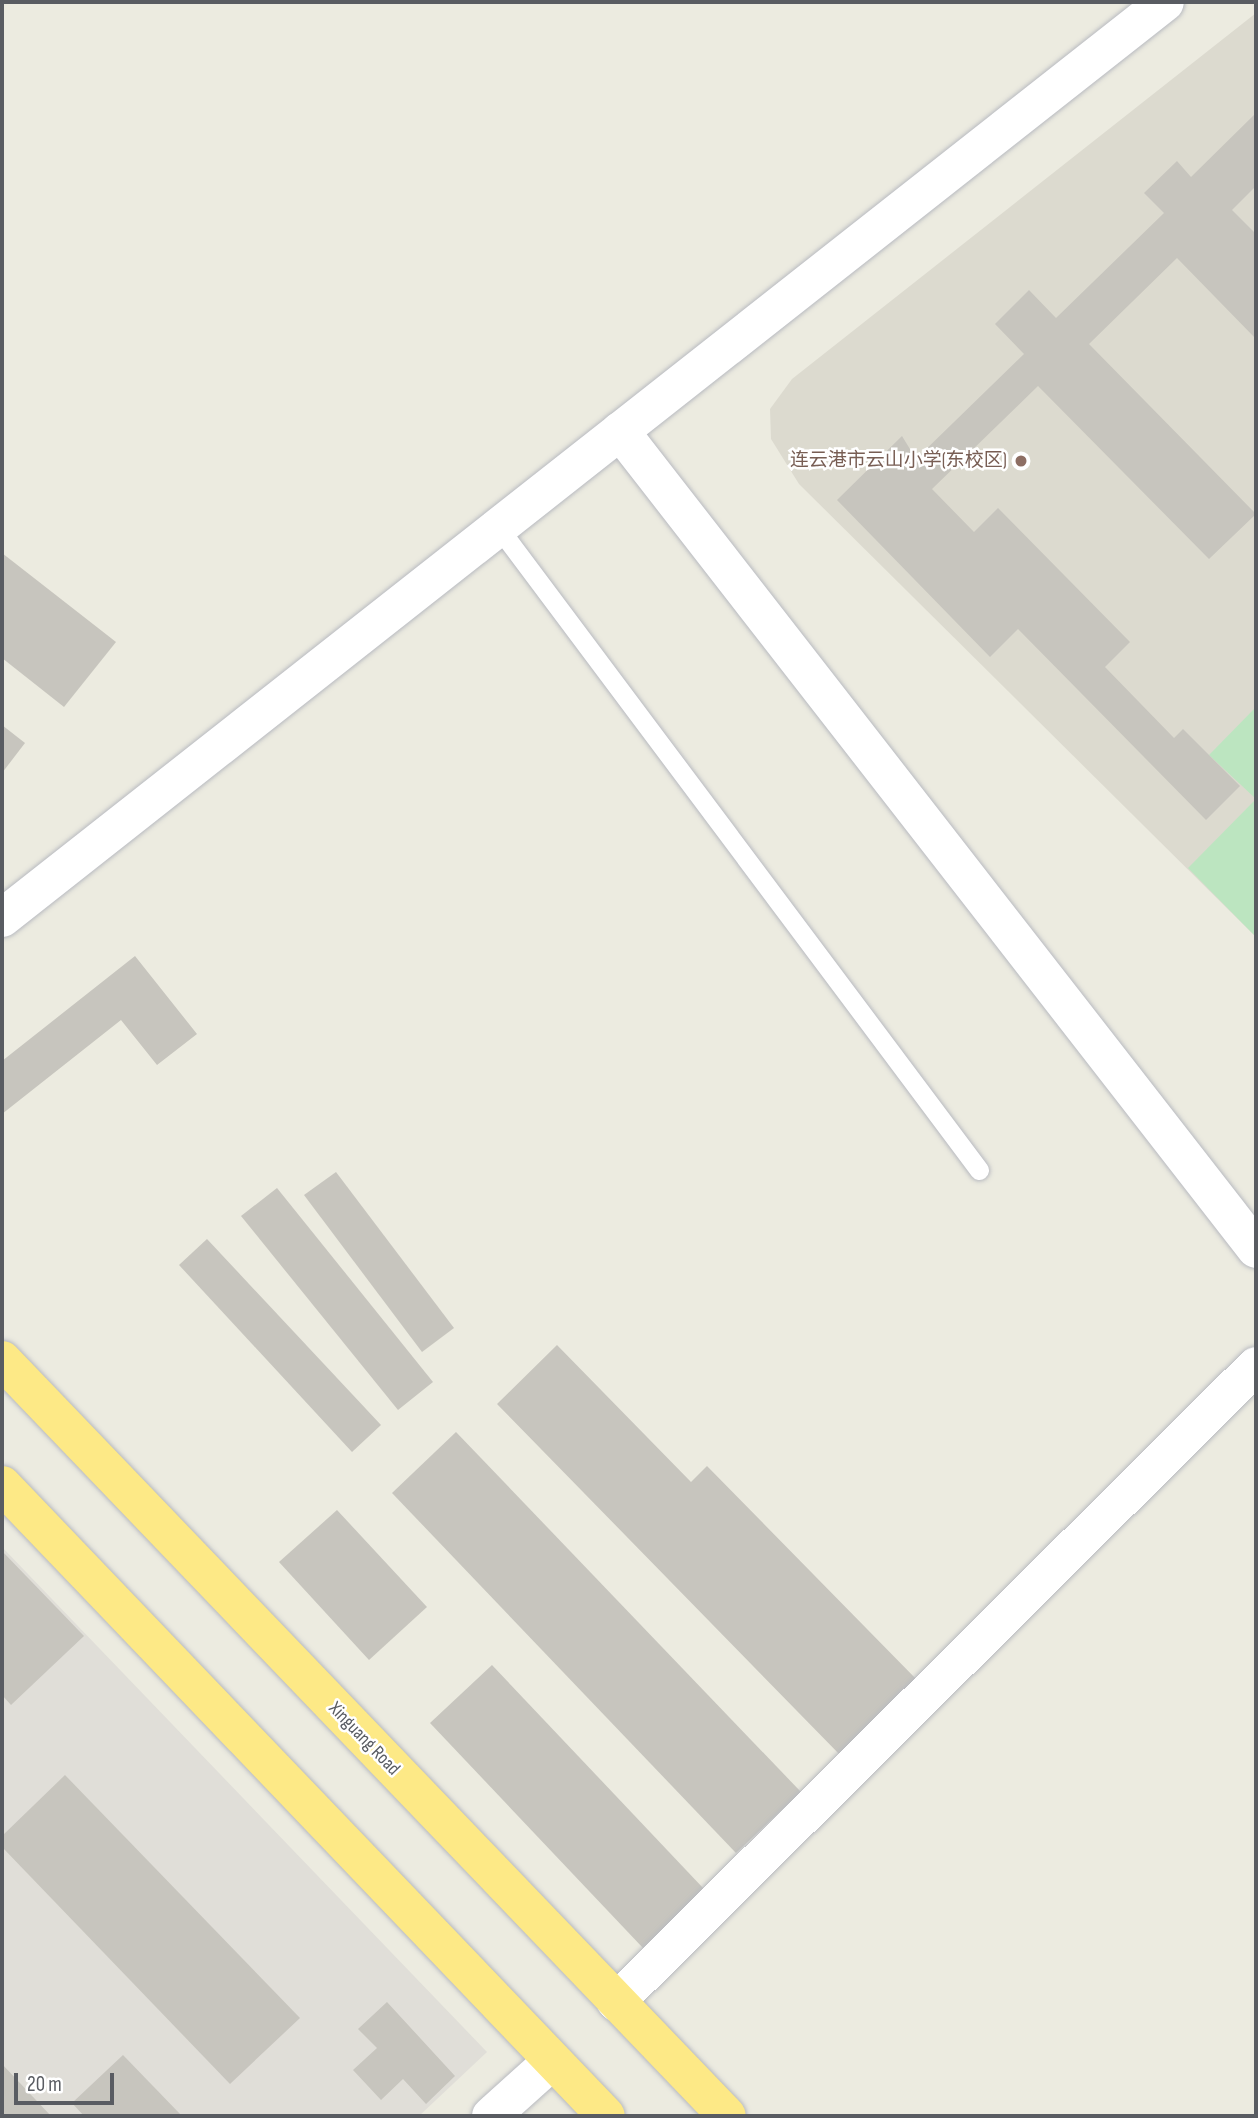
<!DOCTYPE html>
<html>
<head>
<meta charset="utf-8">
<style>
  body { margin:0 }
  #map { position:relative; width:1258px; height:2118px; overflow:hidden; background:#ecebe0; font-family:"Sofia Sans Condensed","Noto Sans SC",sans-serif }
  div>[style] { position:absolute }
  .industrial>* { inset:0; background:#e0ded8 }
  .education>* { inset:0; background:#dcdacf }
  .green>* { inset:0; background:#bce5c0 }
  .building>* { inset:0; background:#c7c5be }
  .roads { filter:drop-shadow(0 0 2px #b8bac0) drop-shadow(0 0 2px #b8bac0) }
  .lane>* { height:19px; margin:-9.5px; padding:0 9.5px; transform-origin:9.5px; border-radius:9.5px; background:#fff }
  .secondary>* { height:38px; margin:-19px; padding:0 19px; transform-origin:19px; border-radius:19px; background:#fff }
  .highway>* { height:38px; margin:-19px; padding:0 19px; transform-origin:19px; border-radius:19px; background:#fde986 }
  .dots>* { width:19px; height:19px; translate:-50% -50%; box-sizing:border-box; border:4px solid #fff; border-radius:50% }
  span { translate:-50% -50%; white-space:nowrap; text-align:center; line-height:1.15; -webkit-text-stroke:5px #fff; paint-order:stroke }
  .education-label { font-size:19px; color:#785e54 }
  .right { translate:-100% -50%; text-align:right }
  .street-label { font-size:19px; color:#595c62 }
  .frame { position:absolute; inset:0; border:4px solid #595c62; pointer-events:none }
  .scale { position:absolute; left:14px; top:2073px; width:100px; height:32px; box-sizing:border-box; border:4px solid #595c62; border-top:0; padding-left:9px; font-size:21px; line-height:24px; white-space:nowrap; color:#595c62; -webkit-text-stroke:5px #fff; paint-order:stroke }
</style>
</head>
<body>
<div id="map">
  <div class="industrial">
    <div style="clip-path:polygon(2px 1547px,487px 2052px,419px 2116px,2px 2116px)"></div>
  </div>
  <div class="education">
    <div style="clip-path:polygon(1256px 13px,1256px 937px,799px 484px,771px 439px,770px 409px,792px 379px)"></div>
  </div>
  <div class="green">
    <div style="clip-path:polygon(1256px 707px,1256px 799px,1209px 755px)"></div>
    <div style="clip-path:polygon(1256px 799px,1256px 937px,1188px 868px)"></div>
  </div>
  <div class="building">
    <div style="clip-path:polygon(1256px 113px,1256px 186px,1232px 210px,1256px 234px,1256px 339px,1177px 258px,1089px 344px,1256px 514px,1209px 559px,1038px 386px,932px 489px,974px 532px,998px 508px,1130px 642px,1105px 667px,1174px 738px,1183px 729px,1240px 786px,1206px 820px,1018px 629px,990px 657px,837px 500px,902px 436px,916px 459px,1024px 354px,995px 324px,1029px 290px,1056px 318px,1164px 213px,1144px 193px,1177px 161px,1191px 177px)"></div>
    <div style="clip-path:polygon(2px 553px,116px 642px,64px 707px,2px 658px)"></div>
    <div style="clip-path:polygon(2px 725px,25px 743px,2px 773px)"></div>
    <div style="clip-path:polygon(135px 956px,197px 1034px,157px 1065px,121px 1020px,2px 1114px,2px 1061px)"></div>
    <div style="clip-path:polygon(336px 1172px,454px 1328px,422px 1352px,304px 1195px)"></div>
    <div style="clip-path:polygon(277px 1188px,433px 1382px,398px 1410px,241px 1216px)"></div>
    <div style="clip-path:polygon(207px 1239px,381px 1425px,352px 1452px,179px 1265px)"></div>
    <div style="clip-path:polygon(557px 1345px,691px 1482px,707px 1466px,920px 1683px,843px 1758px,497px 1404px)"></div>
    <div style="clip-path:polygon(456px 1432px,801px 1792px,736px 1853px,392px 1493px)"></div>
    <div style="clip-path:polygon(337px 1510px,427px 1607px,369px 1660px,279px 1562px)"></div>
    <div style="clip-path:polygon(2px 1551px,84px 1636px,11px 1705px,2px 1695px)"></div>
    <div style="clip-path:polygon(492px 1665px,704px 1889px,643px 1948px,430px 1723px)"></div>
    <div style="clip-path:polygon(65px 1775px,300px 2018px,230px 2084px,2px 1847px,2px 1836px)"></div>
    <div style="clip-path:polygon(387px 2002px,455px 2076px,426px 2104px,403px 2079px,381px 2100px,353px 2070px,377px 2048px,358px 2029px)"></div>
    <div style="clip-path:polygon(123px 2055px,182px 2116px,84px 2116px,72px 2103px)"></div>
    <div style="clip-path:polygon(2px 2064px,51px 2116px,2px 2116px)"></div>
  </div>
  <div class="roads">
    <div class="lane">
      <div style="left:498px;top:527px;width:803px;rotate:53.2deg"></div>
    </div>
    <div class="secondary">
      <div style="left:620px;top:431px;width:1036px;rotate:52.13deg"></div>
      <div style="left:2px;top:918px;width:1480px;rotate:-38.22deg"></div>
      <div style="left:616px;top:2002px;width:902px;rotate:-44.82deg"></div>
      <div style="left:491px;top:2116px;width:82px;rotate:-42deg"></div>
    </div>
    <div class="highway">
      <div style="left:2px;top:1360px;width:1047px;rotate:46.2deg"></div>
      <div style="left:2px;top:1485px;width:873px;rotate:46.25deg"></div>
    </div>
  </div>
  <div class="dots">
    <div style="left:1021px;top:461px;background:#8d6e63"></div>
  </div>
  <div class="education-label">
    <span class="right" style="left:1007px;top:461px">连云港市云山小学(东校区)</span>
  </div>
  <div class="street-label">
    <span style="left:364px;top:1739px;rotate:46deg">Xinguang Road</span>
  </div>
  <div class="frame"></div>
  <div class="scale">20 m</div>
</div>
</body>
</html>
